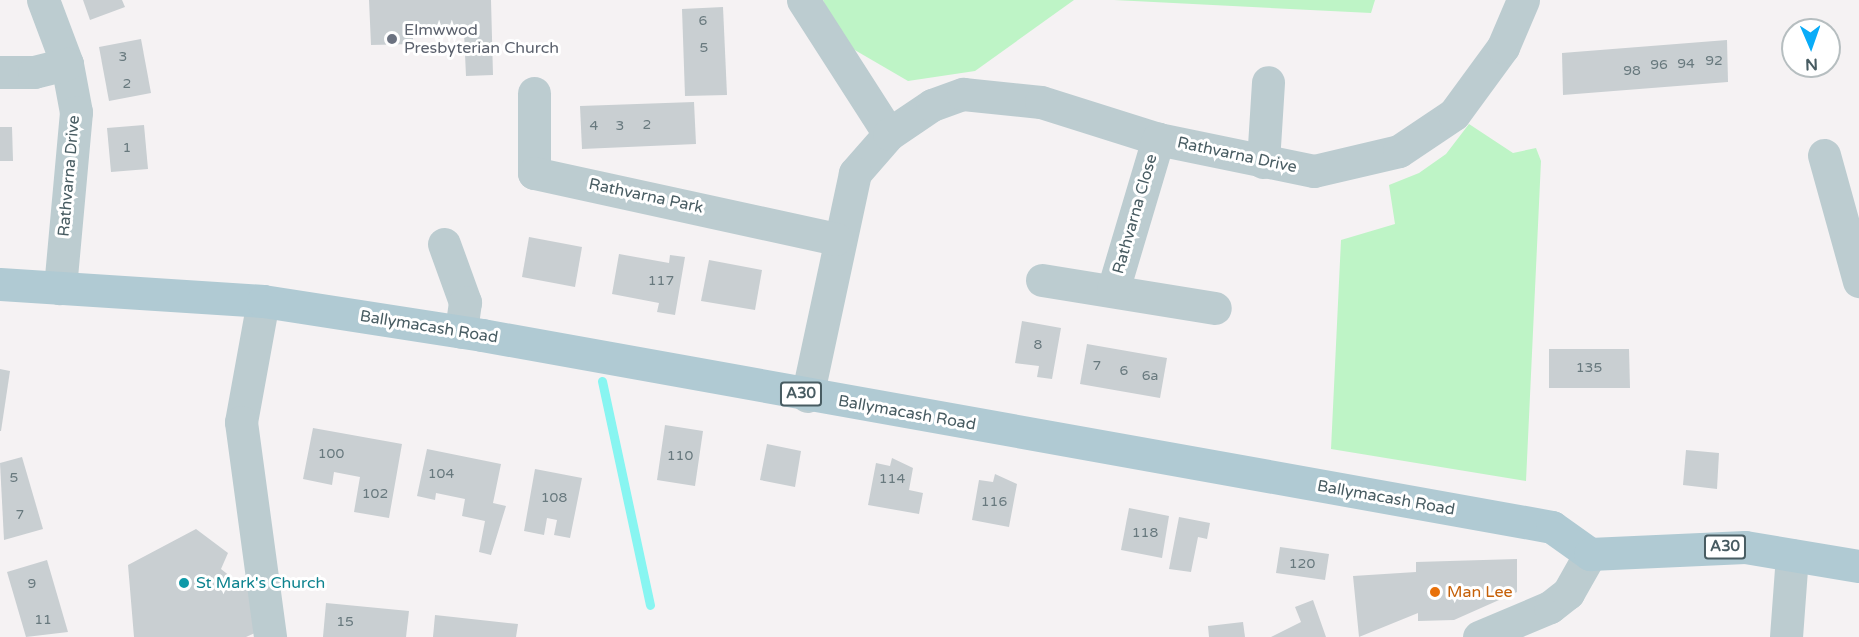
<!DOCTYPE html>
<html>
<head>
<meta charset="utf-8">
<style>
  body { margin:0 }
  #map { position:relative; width:1859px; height:637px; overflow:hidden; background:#f5f2f3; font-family:"Varela Round",sans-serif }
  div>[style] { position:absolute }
  .green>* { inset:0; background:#bef4c6 }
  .stream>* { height:9px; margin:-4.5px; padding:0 4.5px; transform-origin:4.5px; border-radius:4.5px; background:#88f5f1 }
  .building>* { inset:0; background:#c9cfd2 }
  .minor>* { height:33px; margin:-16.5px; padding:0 16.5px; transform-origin:16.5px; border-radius:16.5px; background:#bcccd0 }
  .major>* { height:33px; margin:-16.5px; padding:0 16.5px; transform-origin:16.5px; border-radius:16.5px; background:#b0cad3 }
  .dots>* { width:16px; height:16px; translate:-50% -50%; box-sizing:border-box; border:3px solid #fff; border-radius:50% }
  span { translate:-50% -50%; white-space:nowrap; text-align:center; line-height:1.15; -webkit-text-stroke:6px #fff; paint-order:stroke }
  .number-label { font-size:14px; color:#68797e }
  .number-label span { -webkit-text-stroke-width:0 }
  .shield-label span { padding:2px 4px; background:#fff; border:2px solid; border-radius:4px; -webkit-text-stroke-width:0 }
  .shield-label { font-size:15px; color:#485c62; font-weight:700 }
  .worship-label { font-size:16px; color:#5b616d }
  .left { translate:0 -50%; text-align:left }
  .street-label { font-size:16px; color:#485c62 }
  .culture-label { font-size:16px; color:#0d838f }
  .food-label { font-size:16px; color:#c56008 }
  .north { position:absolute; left:1781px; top:18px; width:60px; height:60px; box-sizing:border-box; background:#fff; border:2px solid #b6bec0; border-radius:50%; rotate:178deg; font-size:16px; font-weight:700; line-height:24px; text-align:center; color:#485c62 }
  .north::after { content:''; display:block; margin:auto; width:21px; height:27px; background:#09acf8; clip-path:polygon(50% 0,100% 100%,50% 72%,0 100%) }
</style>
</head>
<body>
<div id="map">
  <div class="green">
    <div style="clip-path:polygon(823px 0,1074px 0,975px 71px,908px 81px,841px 42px)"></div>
    <div style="clip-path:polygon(1114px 0,1375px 0,1371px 13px)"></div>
    <div style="clip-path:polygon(1469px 124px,1513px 153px,1536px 148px,1541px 161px,1526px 481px,1331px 449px,1341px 240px,1395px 224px,1389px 185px,1419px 173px,1446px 154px)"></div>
  </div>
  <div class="stream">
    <div style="left:602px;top:381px;width:229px;rotate:77.9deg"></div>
  </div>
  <div class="building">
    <div style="clip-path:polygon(83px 0,122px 0,125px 7px,90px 20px)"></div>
    <div style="clip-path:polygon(369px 0,491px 0,493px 75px,466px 76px,464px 32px,413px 34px,413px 44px,371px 45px)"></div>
    <div style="clip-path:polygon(723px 7px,727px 95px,685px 96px,682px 9px)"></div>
    <div style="clip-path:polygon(141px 39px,151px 93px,109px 101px,99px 47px)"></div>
    <div style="clip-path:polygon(1727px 40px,1728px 82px,1563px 95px,1562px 53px)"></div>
    <div style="clip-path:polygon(694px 102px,696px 144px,582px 149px,580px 106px)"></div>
    <div style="clip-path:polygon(144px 125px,148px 169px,111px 172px,107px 128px)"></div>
    <div style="clip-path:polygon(0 127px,12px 127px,13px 161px,0 161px)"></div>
    <div style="clip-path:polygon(529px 237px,582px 247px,575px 287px,522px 277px)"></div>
    <div style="clip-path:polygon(619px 254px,669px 263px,670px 255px,685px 257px,675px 315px,657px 312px,659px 303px,612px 294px)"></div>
    <div style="clip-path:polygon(709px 260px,762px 270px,755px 310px,701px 301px)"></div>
    <div style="clip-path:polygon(1022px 321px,1061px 328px,1052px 379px,1037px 377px,1039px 366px,1015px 363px)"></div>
    <div style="clip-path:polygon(1087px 344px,1167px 358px,1160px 398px,1080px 384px)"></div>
    <div style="clip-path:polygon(1549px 349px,1629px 349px,1630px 388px,1549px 388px)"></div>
    <div style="clip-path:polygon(0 369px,10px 371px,1px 431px,0 431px)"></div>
    <div style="clip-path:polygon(665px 425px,703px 431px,695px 486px,657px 480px)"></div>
    <div style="clip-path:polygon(313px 428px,402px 444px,389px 518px,354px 512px,360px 477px,334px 472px,332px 485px,303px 479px)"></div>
    <div style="clip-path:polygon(767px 444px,801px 451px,795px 487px,760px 480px)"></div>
    <div style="clip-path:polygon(427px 449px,501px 464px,493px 503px,506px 506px,491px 555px,479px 552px,485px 521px,462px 516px,465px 499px,436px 493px,435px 500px,417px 496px)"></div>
    <div style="clip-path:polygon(1686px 450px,1719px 453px,1717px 489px,1683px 485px)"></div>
    <div style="clip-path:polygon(22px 457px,43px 529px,4px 540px,0 463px)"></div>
    <div style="clip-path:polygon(892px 458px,913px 468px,909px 490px,923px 493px,919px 514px,868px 505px,876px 463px,890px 466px)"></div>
    <div style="clip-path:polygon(535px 469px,582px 478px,570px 538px,554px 535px,557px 520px,547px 518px,544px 535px,524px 531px)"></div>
    <div style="clip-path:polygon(995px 474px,1017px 484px,1009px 527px,972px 520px,979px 480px,993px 482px)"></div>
    <div style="clip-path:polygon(1129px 508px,1169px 516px,1162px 558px,1121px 550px)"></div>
    <div style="clip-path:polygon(1179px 517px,1210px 523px,1207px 539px,1198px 537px,1191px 572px,1169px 569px)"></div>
    <div style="clip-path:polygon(196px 529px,228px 553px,221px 569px,255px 596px,257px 632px,246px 637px,134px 637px,128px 565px)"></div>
    <div style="clip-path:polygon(1280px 547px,1329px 554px,1325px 580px,1276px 573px)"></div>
    <div style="clip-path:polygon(1517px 559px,1517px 592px,1454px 620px,1418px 621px,1418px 613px,1359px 637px,1353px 576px,1416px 572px,1416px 562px)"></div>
    <div style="clip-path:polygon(47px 560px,68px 632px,26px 637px,7px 572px)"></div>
    <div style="clip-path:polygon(1313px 600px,1326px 637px,1271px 637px,1301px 622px,1295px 607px)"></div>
    <div style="clip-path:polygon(326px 603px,409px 611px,406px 637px,323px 637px)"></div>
    <div style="clip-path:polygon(435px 615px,518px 624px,516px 637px,433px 637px)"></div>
    <div style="clip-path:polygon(1243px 622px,1245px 637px,1209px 637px,1208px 626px)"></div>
  </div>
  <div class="minor">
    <div style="left:43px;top:0;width:68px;rotate:69.4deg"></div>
    <div style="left:67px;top:64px;width:49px;rotate:79.4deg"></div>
    <div style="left:76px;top:112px;width:177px;rotate:95.2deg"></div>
    <div style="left:803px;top:0;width:159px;rotate:57.3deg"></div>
    <div style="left:889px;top:134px;width:52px;rotate:131.1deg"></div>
    <div style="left:855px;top:173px;width:228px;rotate:102.1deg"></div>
    <div style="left:0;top:72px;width:34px"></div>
    <div style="left:34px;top:72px;width:34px;rotate:-14deg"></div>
    <div style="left:534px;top:93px;width:80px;rotate:90deg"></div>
    <div style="left:534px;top:173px;width:309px;rotate:12.3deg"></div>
    <div style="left:889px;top:134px;width:52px;rotate:-34deg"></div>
    <div style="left:932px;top:105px;width:33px;rotate:-20deg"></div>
    <div style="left:963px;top:94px;width:78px;rotate:5.9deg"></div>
    <div style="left:1041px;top:102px;width:123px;rotate:17.5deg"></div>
    <div style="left:1158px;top:139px;width:159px;rotate:11.6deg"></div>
    <div style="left:1314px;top:171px;width:87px;rotate:-13.2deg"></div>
    <div style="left:1399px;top:151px;width:66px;rotate:-33.9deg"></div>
    <div style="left:1454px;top:114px;width:83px;rotate:-53.8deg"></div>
    <div style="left:1503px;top:47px;width:51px;rotate:-66.9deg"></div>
    <div style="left:1824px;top:155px;width:131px;rotate:74.5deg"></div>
    <div style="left:1263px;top:162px;width:80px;rotate:-86.4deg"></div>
    <div style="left:444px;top:244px;width:62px;rotate:70.1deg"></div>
    <div style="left:465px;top:302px;width:30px;rotate:98deg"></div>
    <div style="left:1042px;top:280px;width:175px;rotate:9.2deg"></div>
    <div style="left:1113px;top:290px;width:158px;rotate:-73.4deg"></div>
    <div style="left:263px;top:301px;width:123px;rotate:100.3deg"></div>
    <div style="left:241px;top:422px;width:217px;rotate:82.3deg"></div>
    <div style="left:1479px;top:637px;width:77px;rotate:-22.9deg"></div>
    <div style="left:1550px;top:607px;width:23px;rotate:-38deg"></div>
    <div style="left:1568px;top:593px;width:45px;rotate:-60.6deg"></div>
    <div style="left:1786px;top:637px;width:82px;rotate:-85.8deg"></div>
  </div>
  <div class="major">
    <div style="left:0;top:284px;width:264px;rotate:3.7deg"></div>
    <div style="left:263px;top:301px;width:222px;rotate:8.8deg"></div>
    <div style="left:482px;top:335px;width:1087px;rotate:10.17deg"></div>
    <div style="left:1552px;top:527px;width:47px;rotate:35.4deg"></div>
    <div style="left:1590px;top:554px;width:155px;rotate:-2.6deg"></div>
    <div style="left:1745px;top:547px;width:116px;rotate:9.5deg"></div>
  </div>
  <div class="dots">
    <div style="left:392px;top:39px;background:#6b7280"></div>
    <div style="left:184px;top:583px;background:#0f9aa8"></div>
    <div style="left:1435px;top:592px;background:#e8710a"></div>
  </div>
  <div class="number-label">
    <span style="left:703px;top:21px">6</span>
    <span style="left:704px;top:48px">5</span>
    <span style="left:123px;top:57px">3</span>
    <span style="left:1714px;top:61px">92</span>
    <span style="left:1686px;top:64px">94</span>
    <span style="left:1659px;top:65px">96</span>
    <span style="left:1632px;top:71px">98</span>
    <span style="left:127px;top:84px">2</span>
    <span style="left:647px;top:125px">2</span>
    <span style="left:594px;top:126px">4</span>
    <span style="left:620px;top:126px">3</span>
    <span style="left:127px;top:148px">1</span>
    <span style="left:661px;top:281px">117</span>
    <span style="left:1038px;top:345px">8</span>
    <span style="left:1097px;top:366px">7</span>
    <span style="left:1589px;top:368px">135</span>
    <span style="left:1124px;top:371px">6</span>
    <span style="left:1150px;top:376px">6a</span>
    <span style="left:331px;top:454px">100</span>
    <span style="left:680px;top:456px">110</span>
    <span style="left:441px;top:474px">104</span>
    <span style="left:14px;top:478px">5</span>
    <span style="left:892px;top:479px">114</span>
    <span style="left:375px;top:494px">102</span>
    <span style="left:554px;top:498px">108</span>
    <span style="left:994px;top:502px">116</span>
    <span style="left:20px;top:515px">7</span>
    <span style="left:1145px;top:533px">118</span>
    <span style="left:1302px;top:564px">120</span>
    <span style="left:32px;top:584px">9</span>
    <span style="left:43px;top:620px">11</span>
    <span style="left:345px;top:622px">15</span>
  </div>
  <div class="shield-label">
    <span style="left:801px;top:394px">A30</span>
    <span style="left:1725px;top:547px">A30</span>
  </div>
  <div class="worship-label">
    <span class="left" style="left:404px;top:39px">Elmwwod<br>Presbyterian Church</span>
  </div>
  <div class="street-label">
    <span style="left:1237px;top:155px;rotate:12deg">Rathvarna Drive</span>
    <span style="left:69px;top:176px;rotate:-85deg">Rathvarna Drive</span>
    <span style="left:646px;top:196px;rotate:12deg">Rathvarna Park</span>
    <span style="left:1135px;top:214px;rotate:-74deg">Rathvarna Close</span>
    <span style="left:429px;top:327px;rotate:9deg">Ballymacash Road</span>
    <span style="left:907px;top:413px;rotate:10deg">Ballymacash Road</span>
    <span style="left:1386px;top:498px;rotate:10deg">Ballymacash Road</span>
  </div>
  <div class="culture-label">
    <span class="left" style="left:196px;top:583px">St Mark's Church</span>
  </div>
  <div class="food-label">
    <span class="left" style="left:1447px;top:592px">Man Lee</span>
  </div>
  <div class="north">N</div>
</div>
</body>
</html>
